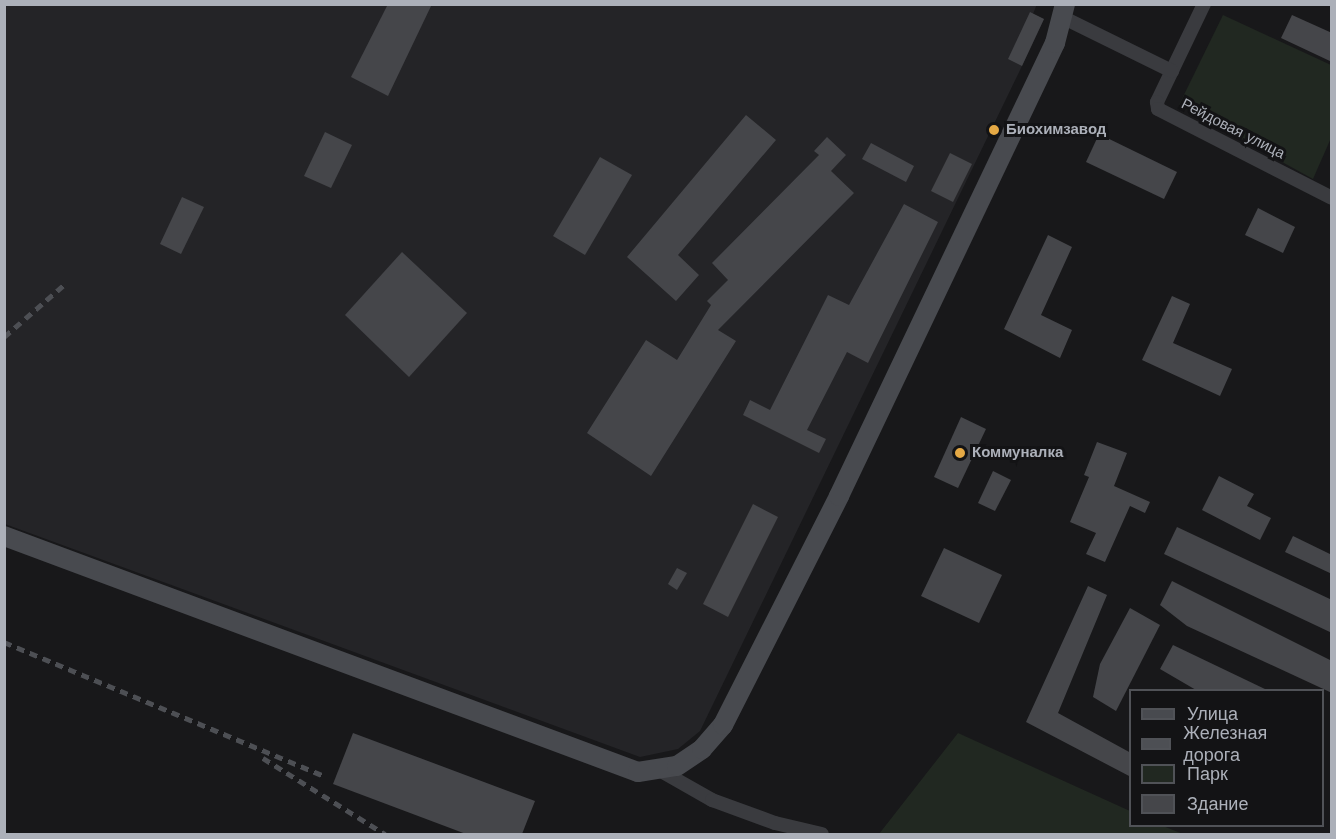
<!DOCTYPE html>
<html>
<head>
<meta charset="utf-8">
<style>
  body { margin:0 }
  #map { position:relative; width:1336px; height:839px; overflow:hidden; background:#18181a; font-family:"Work Sans",sans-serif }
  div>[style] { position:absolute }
  .built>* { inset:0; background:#242427 }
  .green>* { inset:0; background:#212821 }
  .building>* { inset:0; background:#45464a }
  .street>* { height:14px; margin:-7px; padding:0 7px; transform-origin:7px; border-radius:7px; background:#3a3b3f }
  .secondary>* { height:20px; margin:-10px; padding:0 10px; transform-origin:10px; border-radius:10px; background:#484a4f }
  .rail>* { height:4.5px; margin-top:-2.25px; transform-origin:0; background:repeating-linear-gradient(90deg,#4d4f54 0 8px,transparent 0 14px) }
  .dots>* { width:16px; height:16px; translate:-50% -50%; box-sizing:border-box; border:3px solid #131315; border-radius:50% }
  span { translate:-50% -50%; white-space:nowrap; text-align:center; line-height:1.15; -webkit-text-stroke:6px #131315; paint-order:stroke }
  .street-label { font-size:15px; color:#acb0b9 }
  .poi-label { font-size:15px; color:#acb0b9; font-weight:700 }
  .left { translate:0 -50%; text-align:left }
  .frame { position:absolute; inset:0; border:6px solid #acb0b9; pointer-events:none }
  .legend { position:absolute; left:1129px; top:689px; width:195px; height:138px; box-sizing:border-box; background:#131315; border:2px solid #505257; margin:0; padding:8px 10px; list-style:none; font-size:18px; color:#acb0b9 }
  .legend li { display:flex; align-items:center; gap:12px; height:30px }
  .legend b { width:30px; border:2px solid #505257 }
</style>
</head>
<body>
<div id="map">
  <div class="built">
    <div style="clip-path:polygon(1037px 4px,1033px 14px,1044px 19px,1022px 66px,700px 731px,678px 749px,640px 757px,5px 524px,4px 5px)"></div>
  </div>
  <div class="green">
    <div style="clip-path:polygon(1223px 15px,1331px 65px,1331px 138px,1313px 179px,1179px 105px)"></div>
    <div style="clip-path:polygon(958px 733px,1130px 811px,1130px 826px,1163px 826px,1183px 834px,879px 834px)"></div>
  </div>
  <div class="building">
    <div style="clip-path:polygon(388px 4px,432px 4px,388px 96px,351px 77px)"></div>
    <div style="clip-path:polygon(1030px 12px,1044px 19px,1022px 66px,1008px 59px)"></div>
    <div style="clip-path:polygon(1292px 15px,1332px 33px,1332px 62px,1281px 38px)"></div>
    <div style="clip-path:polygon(746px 115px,776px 140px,678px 255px,699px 275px,676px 301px,627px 257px)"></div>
    <div style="clip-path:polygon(325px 132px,352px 145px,331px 188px,304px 176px)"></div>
    <div style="clip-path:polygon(1099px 134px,1177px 172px,1164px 199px,1086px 162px)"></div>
    <div style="clip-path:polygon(827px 137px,846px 155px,831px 171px,854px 193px,718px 330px,736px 341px,651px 476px,587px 433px,646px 340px,677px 360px,711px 305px,707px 301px,728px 280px,712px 263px,819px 155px,814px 151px)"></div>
    <div style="clip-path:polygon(871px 143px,914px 166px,906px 182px,862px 159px)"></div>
    <div style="clip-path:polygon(950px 153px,972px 164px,953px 202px,931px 191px)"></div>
    <div style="clip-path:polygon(600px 157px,632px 175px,585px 255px,553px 236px)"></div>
    <div style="clip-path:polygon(182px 197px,204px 207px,181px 254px,160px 244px)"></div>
    <div style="clip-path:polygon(904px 204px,938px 222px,868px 363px,847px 352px,807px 430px,826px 439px,819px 453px,743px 415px,750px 400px,770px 410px,828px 295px,849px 305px)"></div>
    <div style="clip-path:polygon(1258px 208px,1295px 227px,1283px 253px,1245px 235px)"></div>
    <div style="clip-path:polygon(1048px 235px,1072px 247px,1041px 315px,1072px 330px,1060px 358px,1004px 329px)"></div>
    <div style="clip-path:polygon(402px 252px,467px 313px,409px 377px,345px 315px)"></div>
    <div style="clip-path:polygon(1172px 296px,1190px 304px,1173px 343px,1232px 369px,1220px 396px,1142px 360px)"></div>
    <div style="clip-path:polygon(961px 417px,986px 429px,958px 488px,934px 477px)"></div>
    <div style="clip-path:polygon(1097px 442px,1127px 453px,1114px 486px,1150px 502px,1145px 513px,1130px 506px,1105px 562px,1086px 554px,1096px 533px,1070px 522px,1089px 477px,1084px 475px)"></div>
    <div style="clip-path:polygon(993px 471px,1011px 480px,995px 511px,978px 503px)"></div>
    <div style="clip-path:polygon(1219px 476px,1254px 494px,1247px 506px,1271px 518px,1260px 540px,1202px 510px)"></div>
    <div style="clip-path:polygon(753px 504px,778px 517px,728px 617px,703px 604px)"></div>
    <div style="clip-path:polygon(1177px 527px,1332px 600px,1332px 633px,1164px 554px)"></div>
    <div style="clip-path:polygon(1293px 536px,1332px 555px,1332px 574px,1285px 552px)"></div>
    <div style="clip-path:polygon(944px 548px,1002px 575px,979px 623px,921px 596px)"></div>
    <div style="clip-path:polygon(677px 568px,687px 573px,677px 590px,668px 584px)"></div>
    <div style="clip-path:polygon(1172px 581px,1332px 661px,1332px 693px,1187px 626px,1160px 605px)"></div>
    <div style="clip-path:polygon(1088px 586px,1107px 595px,1058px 713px,1131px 753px,1131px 777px,1026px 722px)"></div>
    <div style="clip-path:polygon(1130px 608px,1160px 625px,1116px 711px,1093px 697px,1100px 664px)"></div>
    <div style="clip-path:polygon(1173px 645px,1267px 690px,1196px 690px,1160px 669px)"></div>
    <div style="clip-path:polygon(353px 733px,535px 801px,522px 834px,466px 834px,333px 784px)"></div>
  </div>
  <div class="street">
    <div style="left:1204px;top:4px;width:109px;rotate:115.6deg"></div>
    <div style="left:1157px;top:102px;width:7px;rotate:82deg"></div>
    <div style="left:1158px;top:109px;width:195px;rotate:27.1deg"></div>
    <div style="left:1060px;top:16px;width:125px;rotate:26.2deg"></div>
    <div style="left:661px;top:771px;width:59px;rotate:29.6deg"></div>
    <div style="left:712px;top:800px;width:67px;rotate:20.1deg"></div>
    <div style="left:775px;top:823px;width:48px;rotate:13.2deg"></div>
  </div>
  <div class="secondary">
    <div style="left:4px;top:536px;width:676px;rotate:20.42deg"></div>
    <div style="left:638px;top:772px;width:39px;rotate:-9deg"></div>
    <div style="left:677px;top:766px;width:30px;rotate:-34deg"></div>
    <div style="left:702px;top:749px;width:32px;rotate:-49deg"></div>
    <div style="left:723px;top:725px;width:257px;rotate:-63.1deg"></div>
    <div style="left:839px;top:496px;width:502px;rotate:-64.51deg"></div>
    <div style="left:1055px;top:43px;width:40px;rotate:-75.6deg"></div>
  </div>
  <div class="rail">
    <div style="left:4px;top:337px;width:82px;rotate:-41.1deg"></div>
    <div style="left:4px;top:642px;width:345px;rotate:22.7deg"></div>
    <div style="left:263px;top:758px;width:144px;rotate:31.9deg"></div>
  </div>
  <div class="dots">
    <div style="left:994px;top:130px;background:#e5a945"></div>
    <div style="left:960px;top:453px;background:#e5a945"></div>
  </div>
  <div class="street-label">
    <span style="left:1233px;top:129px;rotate:27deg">Рейдовая улица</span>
  </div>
  <div class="poi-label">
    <span class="left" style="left:1006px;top:130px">Биохимзавод</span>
    <span class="left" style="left:972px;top:453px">Коммуналка</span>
  </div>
  <div class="frame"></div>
  <ul class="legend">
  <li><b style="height:8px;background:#484a4f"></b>Улица</li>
  <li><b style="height:8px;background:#4d4f54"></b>Железная дорога</li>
  <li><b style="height:16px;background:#212821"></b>Парк</li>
  <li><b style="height:16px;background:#45464a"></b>Здание</li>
  </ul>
</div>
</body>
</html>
